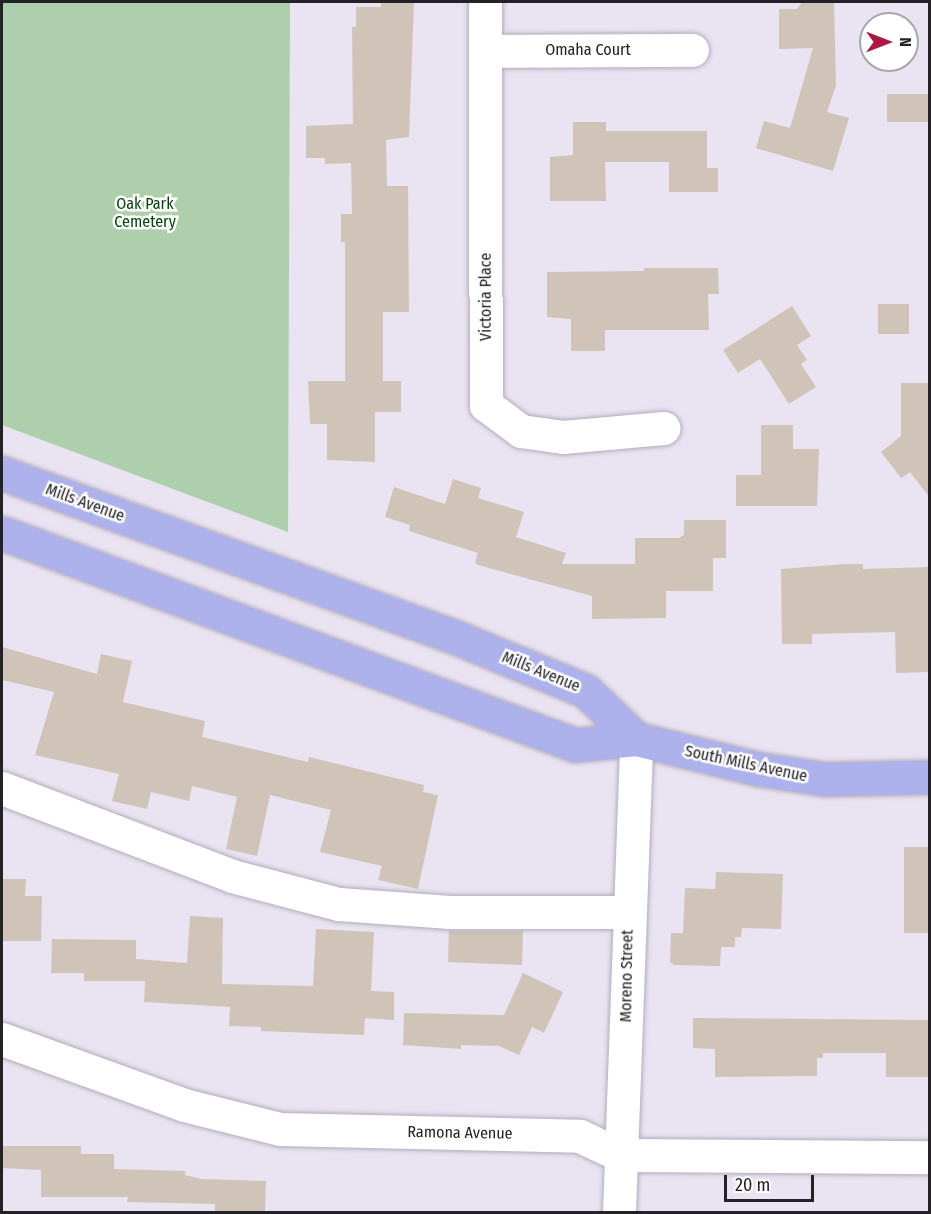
<!DOCTYPE html>
<html>
<head>
<meta charset="utf-8">
<style>
  body { margin:0 }
  #map { position:relative; width:931px; height:1214px; overflow:hidden; background:#e9e3f2; font-family:"Fira Sans Condensed",sans-serif }
  div>[style] { position:absolute }
  .green>* { inset:0; background:#adcfac }
  .building>* { inset:0; background:#d0c4b8 }
  .roads { filter:drop-shadow(0 0 2px #b2acbb) drop-shadow(0 0 2px #b2acbb) }
  .minor>* { height:33px; margin:-16.5px; padding:0 16.5px; transform-origin:16.5px; border-radius:16.5px; background:#fff }
  .major>* { height:33px; margin:-16.5px; padding:0 16.5px; transform-origin:16.5px; border-radius:16.5px; background:#aeb2ec }
  span { translate:-50% -50%; white-space:nowrap; text-align:center; line-height:1.15; -webkit-text-stroke:5px #fff; paint-order:stroke }
  .street-label { font-size:16px; color:#242127 }
  .park-label { font-size:16px; color:#02440c }
  .frame { position:absolute; inset:0; border:3px solid #242127; pointer-events:none }
  .north { position:absolute; left:859px; top:12px; width:60px; height:60px; box-sizing:border-box; background:#fff; border:2px solid #a7a6a9; border-radius:50%; rotate:90deg; font-size:16px; font-weight:700; line-height:24px; text-align:center; color:#242127 }
  .north::after { content:''; display:block; margin:auto; width:21px; height:27px; background:#ac1842; clip-path:polygon(50% 0,100% 100%,50% 72%,0 100%) }
  .scale { position:absolute; left:724px; top:1175px; width:90px; height:27px; box-sizing:border-box; border:3px solid #242127; border-top:0; padding-left:8px; font-size:18px; line-height:21px; white-space:nowrap; color:#242127; -webkit-text-stroke:4px #fff; paint-order:stroke }
</style>
</head>
<body>
<div id="map">
  <div class="green">
    <div style="clip-path:polygon(2px 2px,290px 2px,288px 532px,2px 425px)"></div>
  </div>
  <div class="building">
    <div style="clip-path:polygon(381px 2px,414px 2px,409px 137px,386px 140px,387px 186px,408px 186px,409px 312px,383px 312px,383px 381px,401px 381px,401px 412px,375px 412px,375px 462px,327px 460px,327px 424px,310px 424px,308px 381px,345px 381px,345px 242px,341px 242px,341px 214px,352px 214px,351px 163px,325px 164px,325px 158px,306px 158px,306px 126px,353px 124px,352px 27px,356px 27px,356px 7px,381px 7px)"></div>
    <div style="clip-path:polygon(802px 2px,834px 2px,836px 85px,827px 112px,849px 118px,833px 171px,756px 148px,764px 121px,790px 128px,813px 48px,779px 49px,779px 9px,797px 9px)"></div>
    <div style="clip-path:polygon(887px 94px,930px 94px,930px 122px,887px 122px)"></div>
    <div style="clip-path:polygon(573px 122px,606px 122px,606px 131px,707px 131px,707px 168px,718px 168px,718px 192px,669px 192px,669px 162px,605px 162px,606px 201px,550px 201px,550px 157px,573px 155px)"></div>
    <div style="clip-path:polygon(644px 268px,718px 268px,719px 294px,708px 294px,709px 330px,605px 330px,605px 351px,571px 351px,571px 319px,547px 317px,547px 272px,644px 271px)"></div>
    <div style="clip-path:polygon(878px 304px,909px 304px,909px 334px,878px 334px)"></div>
    <div style="clip-path:polygon(792px 306px,811px 336px,797px 345px,807px 360px,801px 364px,816px 387px,789px 404px,760px 359px,738px 373px,723px 350px)"></div>
    <div style="clip-path:polygon(901px 383px,930px 383px,930px 498px,910px 472px,901px 478px,881px 452px,901px 436px)"></div>
    <div style="clip-path:polygon(761px 425px,793px 425px,793px 449px,819px 449px,817px 506px,736px 506px,736px 475px,761px 475px)"></div>
    <div style="clip-path:polygon(453px 479px,481px 488px,478px 498px,524px 512px,516px 537px,566px 553px,562px 564px,635px 564px,635px 538px,679px 538px,684px 535px,684px 520px,726px 520px,726px 558px,713px 558px,713px 591px,666px 591px,666px 618px,592px 619px,592px 596px,478px 565px,475px 563px,478px 553px,409px 531px,410px 525px,385px 517px,394px 487px,445px 504px)"></div>
    <div style="clip-path:polygon(846px 564px,863px 564px,863px 569px,930px 567px,930px 672px,896px 673px,895px 632px,812px 634px,812px 644px,782px 644px,781px 569px)"></div>
    <div style="clip-path:polygon(2px 647px,97px 674px,101px 654px,132px 661px,123px 702px,205px 721px,202px 737px,308px 762px,309px 757px,424px 785px,423px 792px,438px 795px,418px 889px,378px 880px,382px 866px,320px 852px,331px 810px,270px 795px,257px 856px,226px 849px,237px 797px,192px 786px,189px 801px,151px 792px,147px 809px,112px 801px,119px 774px,35px 755px,54px 692px,2px 680px)"></div>
    <div style="clip-path:polygon(904px 847px,930px 847px,930px 933px,904px 933px)"></div>
    <div style="clip-path:polygon(716px 872px,783px 874px,781px 929px,742px 928px,741px 937px,735px 937px,735px 947px,721px 947px,720px 966px,674px 965px,670px 962px,671px 933px,683px 933px,685px 888px,715px 889px)"></div>
    <div style="clip-path:polygon(2px 879px,26px 879px,25px 896px,42px 896px,41px 941px,2px 941px)"></div>
    <div style="clip-path:polygon(190px 916px,223px 918px,222px 984px,313px 986px,316px 929px,374px 932px,371px 991px,394px 992px,394px 1020px,365px 1018px,364px 1035px,261px 1031px,261px 1027px,229px 1026px,230px 1007px,144px 1002px,145px 981px,84px 981px,84px 973px,51px 973px,52px 939px,136px 940px,136px 959px,187px 963px)"></div>
    <div style="clip-path:polygon(449px 931px,523px 931px,522px 965px,448px 962px)"></div>
    <div style="clip-path:polygon(523px 973px,563px 992px,544px 1033px,532px 1027px,519px 1055px,499px 1046px,461px 1045px,461px 1049px,403px 1045px,404px 1013px,504px 1015px)"></div>
    <div style="clip-path:polygon(693px 1018px,930px 1020px,930px 1077px,886px 1077px,886px 1053px,823px 1053px,823px 1058px,817px 1058px,817px 1076px,715px 1077px,715px 1049px,693px 1048px)"></div>
    <div style="clip-path:polygon(2px 1146px,81px 1146px,81px 1154px,114px 1154px,114px 1169px,185px 1171px,185px 1175px,201px 1179px,266px 1181px,265px 1212px,215px 1212px,215px 1204px,127px 1202px,128px 1197px,41px 1197px,41px 1170px,2px 1168px)"></div>
  </div>
  <div class="roads">
    <div class="minor">
      <div style="left:485px;top:2px;width:403px;rotate:89.9deg"></div>
      <div style="left:486px;top:405px;width:44px;rotate:36.6deg"></div>
      <div style="left:521px;top:431px;width:42px;rotate:8.1deg"></div>
      <div style="left:563px;top:437px;width:101px;rotate:-5.1deg"></div>
      <div style="left:485px;top:51px;width:207px;rotate:-0.3deg"></div>
      <div style="left:2px;top:788px;width:246px;rotate:20.9deg"></div>
      <div style="left:232px;top:876px;width:111px;rotate:14.7deg"></div>
      <div style="left:339px;top:904px;width:111px;rotate:4.1deg"></div>
      <div style="left:450px;top:912px;width:178px"></div>
      <div style="left:2px;top:1039px;width:194px;rotate:19.9deg"></div>
      <div style="left:184px;top:1105px;width:99px;rotate:14deg"></div>
      <div style="left:280px;top:1129px;width:300px;rotate:1.3deg"></div>
      <div style="left:580px;top:1136px;width:44px;rotate:25.4deg"></div>
      <div style="left:620px;top:1155px;width:310px;rotate:0.4deg"></div>
      <div style="left:619px;top:1212px;width:473px;rotate:-87.9deg"></div>
    </div>
    <div class="major">
      <div style="left:2px;top:473px;width:480px;rotate:19.9deg"></div>
      <div style="left:453px;top:636px;width:144px;rotate:22.5deg"></div>
      <div style="left:586px;top:691px;width:69px;rotate:43.8deg"></div>
      <div style="left:2px;top:533px;width:611px;rotate:20.3deg"></div>
      <div style="left:575px;top:745px;width:61px;rotate:-5.6deg"></div>
      <div style="left:636px;top:739px;width:126px;rotate:13.8deg"></div>
      <div style="left:758px;top:769px;width:67px;rotate:8.6deg"></div>
      <div style="left:824px;top:779px;width:106px;rotate:-1.1deg"></div>
    </div>
  </div>
  <div class="street-label">
    <span style="left:588px;top:50px">Omaha Court</span>
    <span style="left:486px;top:297px;rotate:-90deg">Victoria Place</span>
    <span style="left:85px;top:503px;rotate:20deg">Mills Avenue</span>
    <span style="left:541px;top:672px;rotate:22deg">Mills Avenue</span>
    <span style="left:746px;top:764px;rotate:12deg">South Mills Avenue</span>
    <span style="left:627px;top:976px;rotate:-89deg">Moreno Street</span>
    <span style="left:460px;top:1133px;rotate:1deg">Ramona Avenue</span>
  </div>
  <div class="park-label">
    <span style="left:145px;top:213px">Oak Park<br>Cemetery</span>
  </div>
  <div class="frame"></div>
  <div class="north">N</div>
  <div class="scale">20 m</div>
</div>
</body>
</html>
